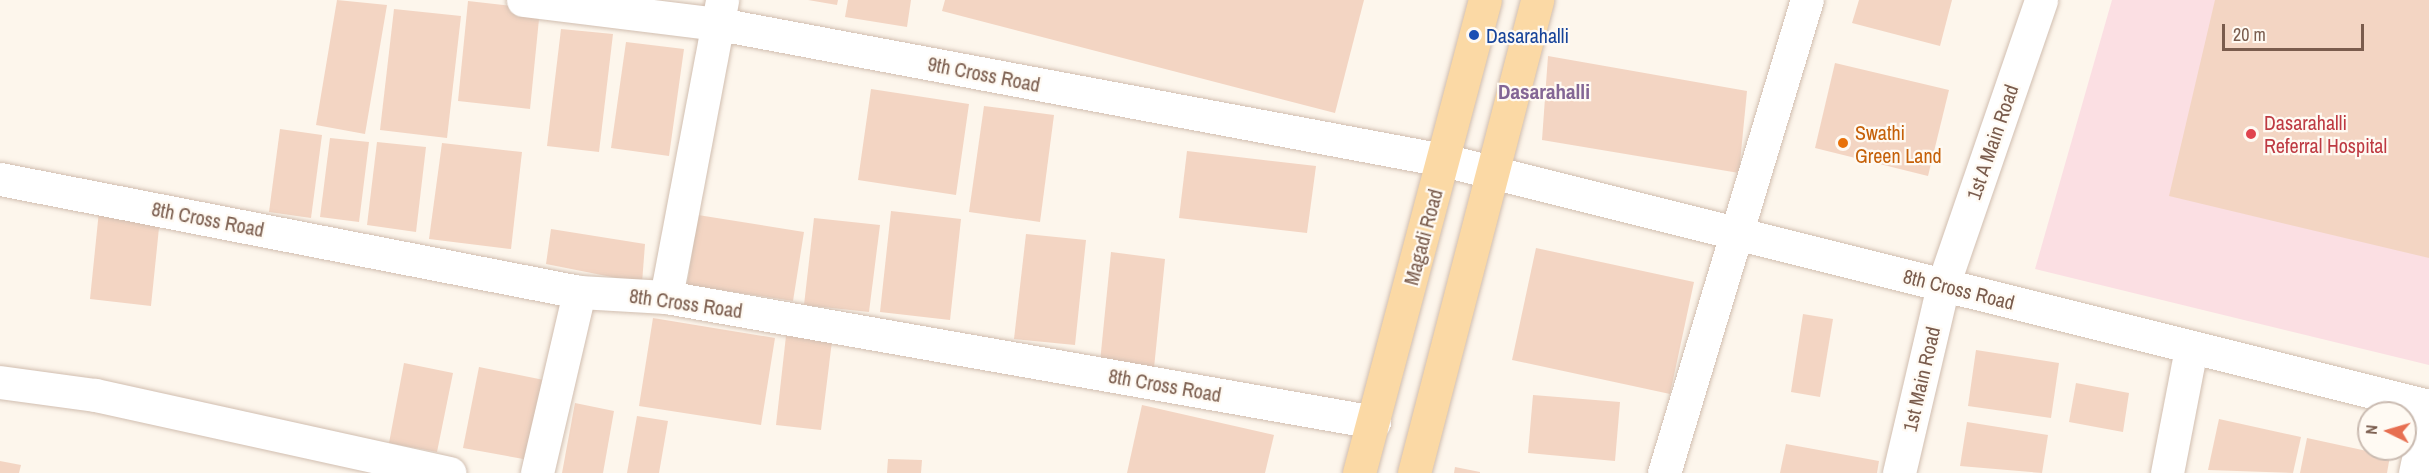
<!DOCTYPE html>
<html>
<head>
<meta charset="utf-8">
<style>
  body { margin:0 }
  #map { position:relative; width:2429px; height:473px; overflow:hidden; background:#fdf6ec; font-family:"Archivo Narrow",sans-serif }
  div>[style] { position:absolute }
  .medical>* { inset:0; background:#fbdfe3 }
  .building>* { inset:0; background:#f3d5c3 }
  .roads { filter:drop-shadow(0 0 2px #d1beb0) drop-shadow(0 0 2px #d1beb0) }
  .minor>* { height:33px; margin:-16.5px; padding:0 16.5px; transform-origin:16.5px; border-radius:16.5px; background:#fff }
  .tertiary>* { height:33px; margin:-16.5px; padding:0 16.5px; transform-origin:16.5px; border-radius:16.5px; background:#fff }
  .secondary>* { height:33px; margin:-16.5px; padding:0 16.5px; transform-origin:16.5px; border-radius:16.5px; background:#fff }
  .primary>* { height:33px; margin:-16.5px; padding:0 16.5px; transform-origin:16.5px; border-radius:16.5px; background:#fbd9a5 }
  .dots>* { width:16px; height:16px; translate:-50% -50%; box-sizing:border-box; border:3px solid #fffaf3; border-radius:50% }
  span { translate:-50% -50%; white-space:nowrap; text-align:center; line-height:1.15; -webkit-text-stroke:4.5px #fffaf3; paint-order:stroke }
  .transit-label { font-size:20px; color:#164399 }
  .left { translate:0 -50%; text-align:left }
  .street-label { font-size:20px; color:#7a5c4d }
  .health-label { font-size:20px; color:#be3a42 }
  .food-label { font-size:20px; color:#c56008 }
  .neighbourhood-label { font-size:21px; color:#846695; font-weight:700 }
  .north { position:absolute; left:2357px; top:401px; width:60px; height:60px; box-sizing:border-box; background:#fffaf3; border:2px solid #cabbb1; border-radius:50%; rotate:275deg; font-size:16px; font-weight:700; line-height:24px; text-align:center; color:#7a5c4d }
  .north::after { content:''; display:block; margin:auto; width:21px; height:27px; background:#e76f51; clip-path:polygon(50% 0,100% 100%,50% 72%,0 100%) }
  .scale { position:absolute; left:2222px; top:24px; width:142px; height:27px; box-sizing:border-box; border:3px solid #7a5c4d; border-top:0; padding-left:8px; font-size:18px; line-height:21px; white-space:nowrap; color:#7a5c4d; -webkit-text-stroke:4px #fffaf3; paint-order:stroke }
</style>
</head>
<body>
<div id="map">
  <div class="medical">
    <div style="clip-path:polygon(2112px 0,2429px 0,2429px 365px,2035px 269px)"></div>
  </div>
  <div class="building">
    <div style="clip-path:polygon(337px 0,387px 5px,365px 134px,316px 125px)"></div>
    <div style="clip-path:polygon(808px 0,838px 0,837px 5px)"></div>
    <div style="clip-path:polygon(848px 0,911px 0,907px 27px,845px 17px)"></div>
    <div style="clip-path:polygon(945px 0,1364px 0,1335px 113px,942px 11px)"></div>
    <div style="clip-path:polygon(1859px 0,1952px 0,1940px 46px,1852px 23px)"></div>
    <div style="clip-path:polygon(2215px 0,2429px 0,2429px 258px,2169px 196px)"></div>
    <div style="clip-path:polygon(468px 1px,540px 9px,530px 109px,458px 101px)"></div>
    <div style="clip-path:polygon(394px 9px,461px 16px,447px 138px,380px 130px)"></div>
    <div style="clip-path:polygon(561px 29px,613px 34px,599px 152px,547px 146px)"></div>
    <div style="clip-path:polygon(626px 42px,684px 49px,669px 156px,611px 148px)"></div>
    <div style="clip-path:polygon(1548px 56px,1747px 91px,1739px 173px,1542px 140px)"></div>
    <div style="clip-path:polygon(1835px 63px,1949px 90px,1928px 176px,1815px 148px)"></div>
    <div style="clip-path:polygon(871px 89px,969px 104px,956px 195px,858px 180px)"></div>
    <div style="clip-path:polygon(984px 106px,1054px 115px,1040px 222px,969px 212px)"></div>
    <div style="clip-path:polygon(280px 129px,322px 135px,311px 218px,269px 212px)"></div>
    <div style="clip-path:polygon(330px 138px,369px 142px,359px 222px,320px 217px)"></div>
    <div style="clip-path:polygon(377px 142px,426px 147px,416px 232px,367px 225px)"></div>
    <div style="clip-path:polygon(442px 143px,522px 152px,511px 249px,429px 239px)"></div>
    <div style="clip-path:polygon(1187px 151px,1316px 166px,1307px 233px,1179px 218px)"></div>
    <div style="clip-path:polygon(99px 211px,160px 218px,151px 306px,90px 299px)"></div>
    <div style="clip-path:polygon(891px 211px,961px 219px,950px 320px,880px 312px)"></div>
    <div style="clip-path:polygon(698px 215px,804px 232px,793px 301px,687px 285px)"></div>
    <div style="clip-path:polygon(814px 218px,880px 225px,869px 312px,804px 305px)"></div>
    <div style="clip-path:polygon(551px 229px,645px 244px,642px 283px,546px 264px)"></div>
    <div style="clip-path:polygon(1026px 234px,1086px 240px,1075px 345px,1014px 339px)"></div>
    <div style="clip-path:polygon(1536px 248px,1694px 282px,1670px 394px,1512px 360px)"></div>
    <div style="clip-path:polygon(1111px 252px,1165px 259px,1154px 368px,1100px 362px)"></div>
    <div style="clip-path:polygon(1803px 314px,1833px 319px,1820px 397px,1791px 392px)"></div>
    <div style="clip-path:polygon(653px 318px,775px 338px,761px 425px,639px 406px)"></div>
    <div style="clip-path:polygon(786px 336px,832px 341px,821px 430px,776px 425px)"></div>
    <div style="clip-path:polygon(1976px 350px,2059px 363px,2051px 418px,1968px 406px)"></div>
    <div style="clip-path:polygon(404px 363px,453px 373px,437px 452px,389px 443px)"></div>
    <div style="clip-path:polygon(479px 367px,544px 380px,529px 460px,463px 448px)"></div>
    <div style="clip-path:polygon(2076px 383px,2129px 393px,2123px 432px,2069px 422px)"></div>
    <div style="clip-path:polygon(1533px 395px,1620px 402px,1615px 461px,1528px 453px)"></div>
    <div style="clip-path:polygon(575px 403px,614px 411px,603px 473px,562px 473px)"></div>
    <div style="clip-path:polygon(1142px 405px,1274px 435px,1265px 473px,1127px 473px)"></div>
    <div style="clip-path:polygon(637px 416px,668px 421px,659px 473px,627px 473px)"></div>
    <div style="clip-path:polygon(2219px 419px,2301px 437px,2293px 473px,2208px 470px)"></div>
    <div style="clip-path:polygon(1967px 422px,2048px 435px,2042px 473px,1960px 466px)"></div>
    <div style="clip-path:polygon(2307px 438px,2390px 456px,2387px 473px,2300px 473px)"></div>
    <div style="clip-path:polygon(1786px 444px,1879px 461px,1877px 473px,1780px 473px)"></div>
    <div style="clip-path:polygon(888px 459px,922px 460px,921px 473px,887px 473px)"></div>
    <div style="clip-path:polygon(0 461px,21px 465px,19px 473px,0 473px)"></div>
    <div style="clip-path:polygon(1455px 467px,1480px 472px,1480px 473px,1454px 473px)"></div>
  </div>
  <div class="roads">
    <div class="minor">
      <div style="left:0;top:179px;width:590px;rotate:11.04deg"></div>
      <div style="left:579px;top:292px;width:87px;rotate:3.3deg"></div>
      <div style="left:666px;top:297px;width:719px;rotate:10.01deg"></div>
      <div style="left:666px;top:297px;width:302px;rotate:-79.3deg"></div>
      <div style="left:0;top:382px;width:96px;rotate:7.8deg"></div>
      <div style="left:95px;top:395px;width:363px;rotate:12.4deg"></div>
      <div style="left:537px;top:473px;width:186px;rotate:-76.9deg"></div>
      <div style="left:1664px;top:473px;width:494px;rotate:-73.2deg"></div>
      <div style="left:1899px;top:473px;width:193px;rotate:-76.8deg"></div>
      <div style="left:1943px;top:285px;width:301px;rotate:-71deg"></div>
      <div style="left:2167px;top:473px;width:127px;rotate:-79.1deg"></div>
      <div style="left:2415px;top:473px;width:67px;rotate:-78deg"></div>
    </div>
    <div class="tertiary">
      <div style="left:523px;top:0;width:197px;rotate:7deg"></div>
      <div style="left:719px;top:24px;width:737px;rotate:10.64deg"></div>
    </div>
    <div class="secondary">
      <div style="left:1443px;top:160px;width:1016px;rotate:14.01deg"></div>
    </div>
    <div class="primary">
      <div style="left:1359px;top:473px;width:489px;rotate:-75.1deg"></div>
      <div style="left:1414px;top:473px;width:489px;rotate:-75.4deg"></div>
    </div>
  </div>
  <div class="dots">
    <div style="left:1474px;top:35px;background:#1a4fb4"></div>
    <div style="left:2251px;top:134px;background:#e0444e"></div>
    <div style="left:1843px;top:143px;background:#e8710a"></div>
  </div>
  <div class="transit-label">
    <span class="left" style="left:1486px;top:35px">Dasarahalli</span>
  </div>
  <div class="street-label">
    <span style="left:984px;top:74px;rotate:11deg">9th Cross Road</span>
    <span style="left:1992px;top:142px;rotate:-71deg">1st A Main Road</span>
    <span style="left:208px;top:219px;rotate:11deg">8th Cross Road</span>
    <span style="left:1423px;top:237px;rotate:-75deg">Magadi Road</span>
    <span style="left:1959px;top:289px;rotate:14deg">8th Cross Road</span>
    <span style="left:686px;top:303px;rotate:8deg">8th Cross Road</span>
    <span style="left:1921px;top:379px;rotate:-77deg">1st Main Road</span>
    <span style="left:1165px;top:385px;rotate:10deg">8th Cross Road</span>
  </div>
  <div class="health-label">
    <span class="left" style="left:2264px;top:134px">Dasarahalli<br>Referral Hospital</span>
  </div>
  <div class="food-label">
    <span class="left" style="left:1855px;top:144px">Swathi<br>Green Land</span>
  </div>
  <div class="neighbourhood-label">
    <span style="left:1544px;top:92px">Dasarahalli</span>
  </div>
  <div class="north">N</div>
  <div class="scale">20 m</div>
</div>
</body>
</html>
